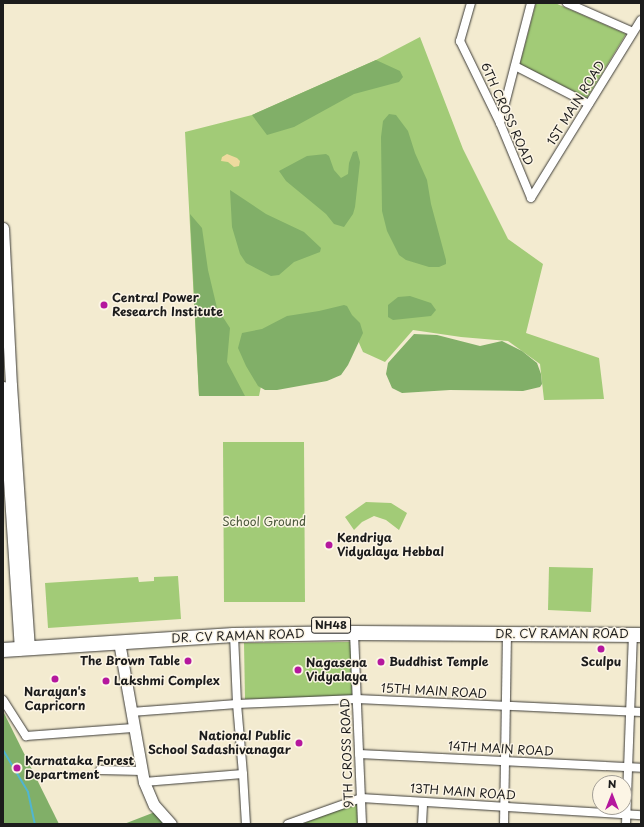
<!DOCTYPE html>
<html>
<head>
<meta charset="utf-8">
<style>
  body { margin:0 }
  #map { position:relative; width:644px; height:827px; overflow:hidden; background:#f3ebd0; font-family:"Playpen Sans",sans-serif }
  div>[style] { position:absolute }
  .green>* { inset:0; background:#a2cb77 }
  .forest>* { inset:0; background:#81af68 }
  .sand>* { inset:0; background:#eeda9e }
  .stream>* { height:2px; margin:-1px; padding:0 1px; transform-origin:1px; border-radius:1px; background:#51b5d0 }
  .roads { filter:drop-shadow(0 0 1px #3c3b37) drop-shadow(0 0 1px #3c3b37) }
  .street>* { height:8px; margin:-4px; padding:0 4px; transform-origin:4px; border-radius:4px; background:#fff }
  .secondary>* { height:11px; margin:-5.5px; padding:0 5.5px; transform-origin:5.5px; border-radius:5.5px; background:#fff }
  .highway>* { height:14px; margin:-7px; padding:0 7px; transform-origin:7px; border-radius:7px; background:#fff }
  .dots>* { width:11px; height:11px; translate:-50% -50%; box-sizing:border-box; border:2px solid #fcf5e5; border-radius:50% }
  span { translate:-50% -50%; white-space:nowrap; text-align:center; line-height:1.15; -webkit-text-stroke:3px #fcf5e5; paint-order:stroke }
  .shield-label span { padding:1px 3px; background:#fcf5e5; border:1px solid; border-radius:3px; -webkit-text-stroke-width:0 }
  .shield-label { font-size:11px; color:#1c1c1c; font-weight:700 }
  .street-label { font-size:12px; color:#1c1c1c }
  .poi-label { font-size:12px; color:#1c1c1c; font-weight:700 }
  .left { translate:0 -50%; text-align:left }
  .right { translate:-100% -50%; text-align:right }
  .park-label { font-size:12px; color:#4b593c }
  .frame { position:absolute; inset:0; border:4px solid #1c1c1c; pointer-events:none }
  .north { position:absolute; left:592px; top:775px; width:40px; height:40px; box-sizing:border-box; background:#fcf5e5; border:1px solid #a29e95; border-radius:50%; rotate:0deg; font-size:11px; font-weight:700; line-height:16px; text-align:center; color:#1c1c1c }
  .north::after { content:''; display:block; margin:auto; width:14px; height:18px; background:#b5179e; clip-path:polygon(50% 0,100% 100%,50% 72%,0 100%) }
</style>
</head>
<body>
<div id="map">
  <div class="green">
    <div style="clip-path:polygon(536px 3px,555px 3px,626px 34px,587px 98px,520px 64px)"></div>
    <div style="clip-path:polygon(420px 37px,463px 149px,508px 239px,543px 264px,526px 333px,599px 358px,604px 399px,544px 400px,540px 364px,508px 341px,461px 337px,413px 330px,385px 362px,363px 352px,345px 311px,273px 328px,259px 396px,199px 396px,185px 132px,252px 115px,376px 60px)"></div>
    <div style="clip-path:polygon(223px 442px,304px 442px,305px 602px,224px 602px)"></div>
    <div style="clip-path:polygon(366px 502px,391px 503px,407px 513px,399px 530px,386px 520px,374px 516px,362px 522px,354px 530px,345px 517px)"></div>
    <div style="clip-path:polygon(549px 567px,593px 568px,591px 612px,548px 610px)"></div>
    <div style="clip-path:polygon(178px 576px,181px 619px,48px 628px,45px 583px,138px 577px,139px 582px,154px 581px,154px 577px)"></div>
    <div style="clip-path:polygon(351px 642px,352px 697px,245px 699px,244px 643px)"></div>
    <div style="clip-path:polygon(358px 802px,358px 824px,302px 824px)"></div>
  </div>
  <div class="forest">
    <div style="clip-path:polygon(376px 60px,400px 71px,403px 77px,399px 82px,354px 94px,294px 127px,267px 135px,252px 115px)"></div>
    <div style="clip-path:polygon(389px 114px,396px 115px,408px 131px,415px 153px,427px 180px,431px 204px,446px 260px,446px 264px,439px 267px,429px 267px,406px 260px,399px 255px,387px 231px,382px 211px,381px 137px,383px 121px)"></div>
    <div style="clip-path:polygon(357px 151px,360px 162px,355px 207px,353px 214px,344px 227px,334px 224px,326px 214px,286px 181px,279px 171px,307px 156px,326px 154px,329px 156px,334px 170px,341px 178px,348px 174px,349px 163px,353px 152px)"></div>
    <div style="clip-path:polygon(230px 190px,266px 214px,304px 232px,321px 248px,320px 252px,294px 262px,279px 275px,271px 276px,246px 263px,240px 254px,232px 227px)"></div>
    <div style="clip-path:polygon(190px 214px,202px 228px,208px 270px,217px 308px,230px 328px,227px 362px,245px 396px,199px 396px)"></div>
    <div style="clip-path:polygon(410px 296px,431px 303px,436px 310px,431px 316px,393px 320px,388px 317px,388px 305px,398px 297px)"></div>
    <div style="clip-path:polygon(344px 305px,347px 306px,352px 315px,360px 323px,363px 333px,348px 365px,341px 375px,327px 381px,277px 390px,265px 390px,258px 386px,246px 366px,238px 348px,242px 333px,262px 329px,287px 316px,319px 311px)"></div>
    <div style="clip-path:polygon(414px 334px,437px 335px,480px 346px,502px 341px,522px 351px,537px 363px,541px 374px,542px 384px,540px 387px,523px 391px,450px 390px,402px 393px,392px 388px,386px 374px,388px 363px)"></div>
    <div style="clip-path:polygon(3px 711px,59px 824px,3px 824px)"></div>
    <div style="clip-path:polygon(155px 812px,166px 824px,124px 824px)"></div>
  </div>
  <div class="sand">
    <div style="clip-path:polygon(227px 154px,237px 158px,240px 161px,239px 166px,234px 167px,228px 162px,221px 161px,222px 157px)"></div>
  </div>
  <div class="stream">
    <div style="left:3px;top:750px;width:49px;rotate:59.2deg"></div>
    <div style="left:28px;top:792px;width:33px;rotate:78deg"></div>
  </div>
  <div class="roads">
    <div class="street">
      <div style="left:471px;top:3px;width:40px;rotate:106deg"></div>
      <div style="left:460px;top:41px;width:91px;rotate:64deg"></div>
      <div style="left:500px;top:123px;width:81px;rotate:67.5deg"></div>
      <div style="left:567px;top:3px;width:72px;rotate:23.7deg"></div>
      <div style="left:515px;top:66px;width:83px;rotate:27.2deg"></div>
      <div style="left:500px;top:123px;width:124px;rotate:-75.5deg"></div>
      <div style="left:531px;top:198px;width:209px;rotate:-58.3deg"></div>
      <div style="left:354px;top:633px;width:191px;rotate:87.6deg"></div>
      <div style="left:234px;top:635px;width:69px;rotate:87.5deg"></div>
      <div style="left:237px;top:704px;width:70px;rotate:85.1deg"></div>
      <div style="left:3px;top:700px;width:43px;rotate:57.4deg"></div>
      <div style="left:26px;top:736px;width:107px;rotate:-4.3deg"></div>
      <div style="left:131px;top:712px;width:106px;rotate:-4.3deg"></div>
      <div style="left:237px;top:704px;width:120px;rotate:-2.4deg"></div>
      <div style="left:357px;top:699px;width:284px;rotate:2.6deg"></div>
      <div style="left:359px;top:754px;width:282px;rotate:2.8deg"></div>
      <div style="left:100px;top:770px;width:42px;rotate:1.4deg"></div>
      <div style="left:144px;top:782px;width:99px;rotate:-4.6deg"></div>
      <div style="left:243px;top:774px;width:50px;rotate:86.6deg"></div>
      <div style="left:288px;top:824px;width:77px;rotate:-19.6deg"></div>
      <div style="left:361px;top:798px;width:281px;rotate:3.5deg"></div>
      <div style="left:422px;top:824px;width:22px;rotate:-87deg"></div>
      <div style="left:504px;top:824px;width:190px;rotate:-89.1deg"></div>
      <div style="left:626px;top:824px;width:190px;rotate:-87.9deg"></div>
    </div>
    <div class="secondary">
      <div style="left:3px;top:228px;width:157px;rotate:87.1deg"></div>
      <div style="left:11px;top:385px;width:264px;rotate:86.1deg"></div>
      <div style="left:3px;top:387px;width:263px;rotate:86.3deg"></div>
      <div style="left:119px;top:642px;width:142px;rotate:79.9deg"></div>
      <div style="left:144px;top:782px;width:25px;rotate:67deg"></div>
      <div style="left:154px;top:805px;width:25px;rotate:48deg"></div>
    </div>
    <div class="highway">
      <div style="left:3px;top:650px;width:231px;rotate:-3.7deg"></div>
      <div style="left:234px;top:635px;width:120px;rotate:-1deg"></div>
      <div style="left:354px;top:633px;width:287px;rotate:0.4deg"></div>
    </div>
  </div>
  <div class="dots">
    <div style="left:104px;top:305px;background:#b5179e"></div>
    <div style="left:329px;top:545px;background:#b5179e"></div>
    <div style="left:601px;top:649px;background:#b5179e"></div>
    <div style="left:188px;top:661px;background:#b5179e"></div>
    <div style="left:381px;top:662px;background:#b5179e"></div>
    <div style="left:298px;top:670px;background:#b5179e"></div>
    <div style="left:55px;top:679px;background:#b5179e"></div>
    <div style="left:106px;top:681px;background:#b5179e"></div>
    <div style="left:299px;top:743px;background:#b5179e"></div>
    <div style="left:17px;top:768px;background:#b5179e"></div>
  </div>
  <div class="shield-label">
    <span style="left:331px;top:625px">NH48</span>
  </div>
  <div class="street-label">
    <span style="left:576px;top:103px;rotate:-58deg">1ST MAIN ROAD</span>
    <span style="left:507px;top:114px;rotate:66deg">6TH CROSS ROAD</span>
    <span style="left:562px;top:634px">DR. CV RAMAN ROAD</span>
    <span style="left:238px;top:636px;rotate:-2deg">DR. CV RAMAN ROAD</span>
    <span style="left:434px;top:691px;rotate:3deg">15TH MAIN ROAD</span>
    <span style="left:501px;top:749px;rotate:3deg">14TH MAIN ROAD</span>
    <span style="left:347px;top:753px;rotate:-92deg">9TH CROSS ROAD</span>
    <span style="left:463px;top:792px;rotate:4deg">13TH MAIN ROAD</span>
  </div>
  <div class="poi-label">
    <span class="left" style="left:112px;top:305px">Central Power<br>Research Institute</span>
    <span class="left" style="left:337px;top:545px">Kendriya<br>Vidyalaya Hebbal</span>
    <span class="right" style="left:180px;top:661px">The Brown Table</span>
    <span class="left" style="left:389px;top:662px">Buddhist Temple</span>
    <span style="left:601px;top:662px">Sculpu</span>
    <span class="left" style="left:306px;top:670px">Nagasena<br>Vidyalaya</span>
    <span class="left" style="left:114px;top:681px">Lakshmi Complex</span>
    <span style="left:55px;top:699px">Narayan's<br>Capricorn</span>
    <span class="right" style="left:291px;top:743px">National Public<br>School Sadashivanagar</span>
    <span class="left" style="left:25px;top:768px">Karnataka Forest<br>Department</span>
  </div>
  <div class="park-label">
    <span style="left:264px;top:522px">School Ground</span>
  </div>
  <div class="frame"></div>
  <div class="north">N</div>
</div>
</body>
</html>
